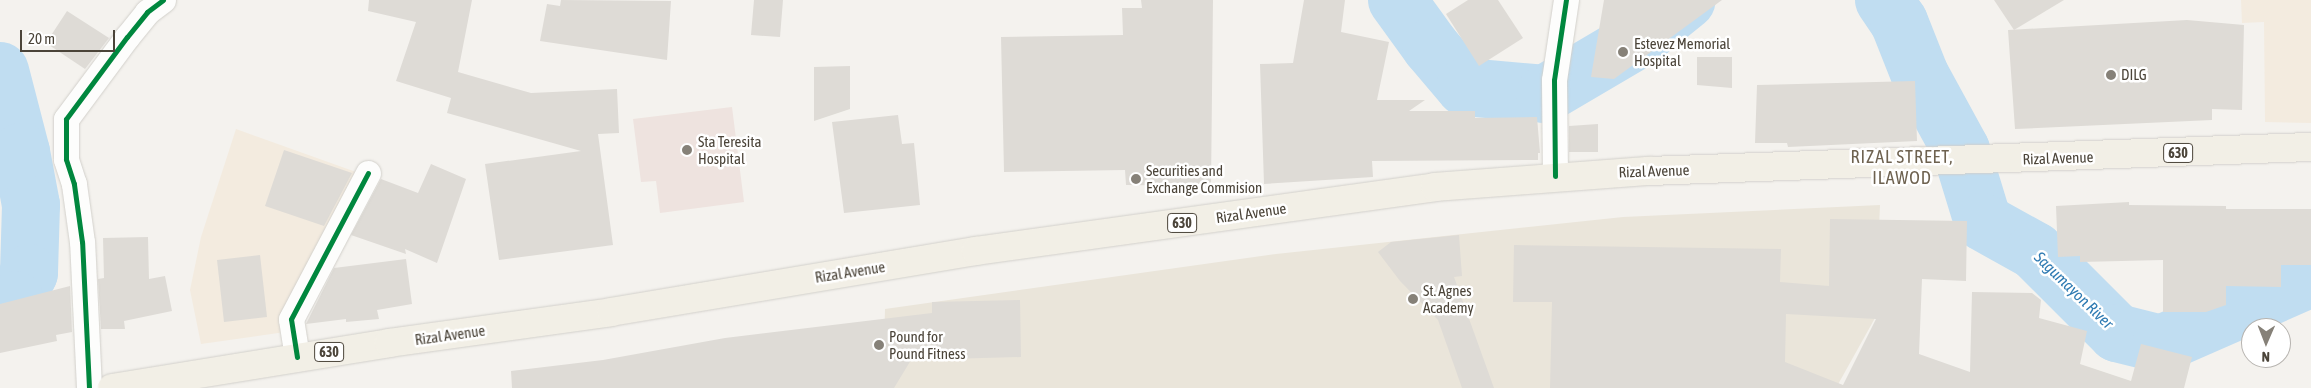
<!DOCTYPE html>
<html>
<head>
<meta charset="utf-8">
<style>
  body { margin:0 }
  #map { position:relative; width:2311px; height:388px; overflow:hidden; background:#f4f2ee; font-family:"Asap Condensed",sans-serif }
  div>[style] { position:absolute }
  .commercial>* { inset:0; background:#f3ebdf }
  .education>* { inset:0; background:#eae5da }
  .medical>* { inset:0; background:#eee3df }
  .river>* { height:58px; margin:-29px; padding:0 29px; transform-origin:29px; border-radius:29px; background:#c0ddf1 }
  .building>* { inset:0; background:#dedbd6 }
  .roads { filter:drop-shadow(0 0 1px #d2d0cb) drop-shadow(0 0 1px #d2d0cb) }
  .street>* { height:25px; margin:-12.5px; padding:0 12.5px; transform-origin:12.5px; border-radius:12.5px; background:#fdfdfc }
  .primary>* { height:28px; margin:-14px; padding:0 14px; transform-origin:14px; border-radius:14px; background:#f2efe6 }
  .cycleway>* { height:5px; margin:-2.5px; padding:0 2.5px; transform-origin:2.5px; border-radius:2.5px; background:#00873e }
  .dots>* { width:14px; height:14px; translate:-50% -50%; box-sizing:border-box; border:2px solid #fff; border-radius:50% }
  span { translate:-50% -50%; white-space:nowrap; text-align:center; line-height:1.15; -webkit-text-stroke:5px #fff; paint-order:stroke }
  .shield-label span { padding:1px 4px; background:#fff; border:1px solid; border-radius:4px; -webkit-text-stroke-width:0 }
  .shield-label { font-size:14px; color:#4b4439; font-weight:700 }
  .poi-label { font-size:15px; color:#4b4439 }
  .left { translate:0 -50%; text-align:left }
  .street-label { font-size:15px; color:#4b4439 }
  .water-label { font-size:16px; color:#2e7ab2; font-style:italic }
  .quarter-label { font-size:18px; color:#6e6250; letter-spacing:1px }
  .north { position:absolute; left:2241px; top:318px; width:50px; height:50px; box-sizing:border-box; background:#fff; border:1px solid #b7b4b0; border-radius:50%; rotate:181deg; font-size:14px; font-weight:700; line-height:20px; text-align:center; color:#4b4439 }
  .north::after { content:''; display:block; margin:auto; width:18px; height:22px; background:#868178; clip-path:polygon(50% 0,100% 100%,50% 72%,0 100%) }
  .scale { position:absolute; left:20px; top:30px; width:95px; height:22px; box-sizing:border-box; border:2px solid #4b4439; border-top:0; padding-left:6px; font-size:15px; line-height:18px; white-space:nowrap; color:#4b4439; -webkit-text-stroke:4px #fff; paint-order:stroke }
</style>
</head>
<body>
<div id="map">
  <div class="commercial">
    <div style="clip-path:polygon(2241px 0,2311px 0,2311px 123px,2265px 122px,2264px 22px,2242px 23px)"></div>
    <div style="clip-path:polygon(236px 129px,356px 172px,285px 332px,201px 344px,190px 290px,201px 237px)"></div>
  </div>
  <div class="education">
    <div style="clip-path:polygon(1880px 205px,1875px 318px,1836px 388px,883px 388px,885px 309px,1276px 254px,1623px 217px)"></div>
  </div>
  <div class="medical">
    <div style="clip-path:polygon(732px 107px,744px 202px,660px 213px,656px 181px,641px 182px,633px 119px)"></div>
  </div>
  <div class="river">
    <div style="left:1397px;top:0;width:58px;rotate:54.1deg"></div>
    <div style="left:1431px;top:47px;width:52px;rotate:49.6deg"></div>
    <div style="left:1465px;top:87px;width:80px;rotate:5deg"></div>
    <div style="left:1545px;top:94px;width:110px;rotate:-30.5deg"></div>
    <div style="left:1640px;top:38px;width:60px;rotate:-39deg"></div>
    <div style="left:1884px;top:0;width:27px;rotate:56deg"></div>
    <div style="left:1899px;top:22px;width:57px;rotate:68.4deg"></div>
    <div style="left:1920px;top:75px;width:85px;rotate:61.3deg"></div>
    <div style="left:1961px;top:150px;width:75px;rotate:73deg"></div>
    <div style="left:1983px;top:222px;width:60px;rotate:29.1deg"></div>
    <div style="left:2035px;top:251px;width:116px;rotate:45deg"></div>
    <div style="left:2117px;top:333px;width:45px;rotate:14deg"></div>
    <div style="left:2161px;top:344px;width:164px;rotate:-23.7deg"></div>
    <div style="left:0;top:71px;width:84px;rotate:75.5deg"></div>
    <div style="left:21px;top:152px;width:54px;rotate:79.3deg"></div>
    <div style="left:31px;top:205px;width:68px;rotate:91.7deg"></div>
    <div style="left:29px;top:273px;width:30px;rotate:117deg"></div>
    <div style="left:15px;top:300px;width:17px;rotate:152deg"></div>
  </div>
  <div class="building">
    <div style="clip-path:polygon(369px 0,472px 0,458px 72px,531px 93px,617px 89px,619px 133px,598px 134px,613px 245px,499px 260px,485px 164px,581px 151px,447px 113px,451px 98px,396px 81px,416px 22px,368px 11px)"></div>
    <div style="clip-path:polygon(561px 0,671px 1px,667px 60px,540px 41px,547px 4px,560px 6px)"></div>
    <div style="clip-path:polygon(754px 0,783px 0,780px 37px,751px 35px)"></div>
    <div style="clip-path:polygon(1141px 0,1213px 0,1211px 186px,1126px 185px,1125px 170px,1004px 172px,1001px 37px,1123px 35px,1122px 8px,1142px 8px)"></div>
    <div style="clip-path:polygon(1304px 0,1345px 0,1341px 32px,1389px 42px,1377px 100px,1425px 100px,1409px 111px,1475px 111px,1475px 118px,1537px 117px,1540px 153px,1538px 153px,1538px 160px,1372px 161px,1373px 177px,1264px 184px,1260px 64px,1293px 63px)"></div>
    <div style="clip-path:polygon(1468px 0,1498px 0,1523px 38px,1479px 66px,1446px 14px)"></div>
    <div style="clip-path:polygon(1604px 0,1722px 0,1614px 79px,1591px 77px)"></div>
    <div style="clip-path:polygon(1994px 0,2064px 0,2014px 30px)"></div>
    <div style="clip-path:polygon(67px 11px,109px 38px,85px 69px,46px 43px)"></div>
    <div style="clip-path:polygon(2187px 20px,2244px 25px,2242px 110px,2212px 109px,2212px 120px,2015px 129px,2008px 30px)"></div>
    <div style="clip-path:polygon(1697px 57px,1732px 57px,1732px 88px,1697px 85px)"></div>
    <div style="clip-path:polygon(850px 66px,850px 109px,814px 121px,814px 67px)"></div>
    <div style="clip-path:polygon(1915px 81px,1917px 141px,1788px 147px,1787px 143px,1755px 143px,1757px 85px)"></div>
    <div style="clip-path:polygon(898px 115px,902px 144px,914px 143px,920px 205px,844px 213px,832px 122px)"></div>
    <div style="clip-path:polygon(1598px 124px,1598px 152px,1569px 152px,1569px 126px)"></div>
    <div style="clip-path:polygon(284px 150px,352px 173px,324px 226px,265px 206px)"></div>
    <div style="clip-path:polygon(431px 164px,466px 179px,437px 263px,405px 249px,406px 254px,351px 235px,381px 179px,418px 193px)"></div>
    <div style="clip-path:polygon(2129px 202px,2129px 205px,2226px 206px,2226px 209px,2311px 209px,2311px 265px,2281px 265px,2281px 287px,2226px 286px,2226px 305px,2206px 312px,2163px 312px,2163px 260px,2080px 262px,2080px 256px,2058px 257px,2056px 206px)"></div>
    <div style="clip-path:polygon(evenodd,1830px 219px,1967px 221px,1966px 281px,1922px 279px,1919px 354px,1970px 372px,1972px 292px,2032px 293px,2041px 300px,2039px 318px,2087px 331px,2080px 364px,2131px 381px,2141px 344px,2192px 357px,2184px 388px,1550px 388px,1552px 302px,1513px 302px,1514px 245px,1781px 249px,1780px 282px,1829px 286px,1830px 219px,1786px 314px,1876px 319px,1843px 385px,1785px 362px,1786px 314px)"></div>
    <div style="clip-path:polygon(1459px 235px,1462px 276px,1454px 277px,1494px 388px,1462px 388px,1438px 320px,1400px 281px,1378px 252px,1391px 242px)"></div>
    <div style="clip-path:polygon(148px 237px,149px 279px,165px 276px,172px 311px,124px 321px,125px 329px,101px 329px,98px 279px,104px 278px,103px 238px)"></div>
    <div style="clip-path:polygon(260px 255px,267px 317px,224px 322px,217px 260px)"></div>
    <div style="clip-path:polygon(406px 259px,412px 304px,377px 310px,379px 319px,346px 322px,346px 319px,306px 324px,334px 268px)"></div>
    <div style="clip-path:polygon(70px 286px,72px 332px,56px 335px,57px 341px,0 353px,0 304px)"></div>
    <div style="clip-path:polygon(1020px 300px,1021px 357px,911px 360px,894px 388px,512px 388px,511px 371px,603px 360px,725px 338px,932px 313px,932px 302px)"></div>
  </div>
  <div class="roads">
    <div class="street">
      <div style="left:1555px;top:176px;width:96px;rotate:-90.6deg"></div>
      <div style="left:1554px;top:80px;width:81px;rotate:-81.5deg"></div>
      <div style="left:297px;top:357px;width:38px;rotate:-99deg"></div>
      <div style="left:291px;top:319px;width:165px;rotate:-62.2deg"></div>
      <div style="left:89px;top:388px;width:146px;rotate:-92.7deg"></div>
      <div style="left:82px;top:242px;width:59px;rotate:-97.9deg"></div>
      <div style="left:74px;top:184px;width:26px;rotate:-108deg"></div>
      <div style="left:66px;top:159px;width:40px;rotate:-90deg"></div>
      <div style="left:66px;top:119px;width:102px;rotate:-53.4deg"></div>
      <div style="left:127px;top:37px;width:32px;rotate:-51deg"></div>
      <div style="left:147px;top:12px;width:20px;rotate:-37deg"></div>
    </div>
    <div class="primary">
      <div style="left:112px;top:388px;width:281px;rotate:-9.2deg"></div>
      <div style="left:389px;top:343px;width:224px;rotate:-7.9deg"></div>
      <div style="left:611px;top:312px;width:370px;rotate:-9.5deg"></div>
      <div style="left:976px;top:251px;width:463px;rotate:-7.9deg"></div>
      <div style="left:1435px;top:187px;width:215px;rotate:-4.3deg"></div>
      <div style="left:1649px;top:171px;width:662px;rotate:-2.08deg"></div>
    </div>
  </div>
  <div class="cycleway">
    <div style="left:1555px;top:176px;width:96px;rotate:-90.6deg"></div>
    <div style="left:1554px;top:80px;width:81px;rotate:-81.5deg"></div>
    <div style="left:297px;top:357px;width:38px;rotate:-99deg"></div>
    <div style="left:291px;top:319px;width:165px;rotate:-62.2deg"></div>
    <div style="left:89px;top:388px;width:146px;rotate:-92.7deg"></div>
    <div style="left:82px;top:242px;width:59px;rotate:-97.9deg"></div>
    <div style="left:74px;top:184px;width:26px;rotate:-108deg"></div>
    <div style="left:66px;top:159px;width:40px;rotate:-90deg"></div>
    <div style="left:66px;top:119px;width:102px;rotate:-53.4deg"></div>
    <div style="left:127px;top:37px;width:32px;rotate:-51deg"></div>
    <div style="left:147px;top:12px;width:20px;rotate:-37deg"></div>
  </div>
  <div class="dots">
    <div style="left:1623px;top:52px;background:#868178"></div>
    <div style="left:2111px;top:75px;background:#868178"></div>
    <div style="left:687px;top:150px;background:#868178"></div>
    <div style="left:1136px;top:179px;background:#868178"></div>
    <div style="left:1413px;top:299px;background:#868178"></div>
    <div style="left:879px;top:345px;background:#868178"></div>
  </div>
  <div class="shield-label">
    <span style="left:2178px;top:153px">630</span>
    <span style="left:1182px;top:223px">630</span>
    <span style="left:329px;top:352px">630</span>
  </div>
  <div class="poi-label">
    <span class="left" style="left:1634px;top:52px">Estevez Memorial<br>Hospital</span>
    <span class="left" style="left:2121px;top:75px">DILG</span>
    <span class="left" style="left:698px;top:150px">Sta Teresita<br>Hospital</span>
    <span class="left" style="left:1146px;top:179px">Securities and<br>Exchange Commision</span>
    <span class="left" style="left:1423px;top:299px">St. Agnes<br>Academy</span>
    <span class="left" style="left:889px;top:345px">Pound for<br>Pound Fitness</span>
  </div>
  <div class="street-label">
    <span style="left:2058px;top:158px;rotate:-2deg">Rizal Avenue</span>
    <span style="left:1654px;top:171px;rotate:-2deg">Rizal Avenue</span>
    <span style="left:1251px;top:213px;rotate:-8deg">Rizal Avenue</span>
    <span style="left:850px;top:272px;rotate:-9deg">Rizal Avenue</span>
    <span style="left:450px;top:335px;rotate:-8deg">Rizal Avenue</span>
  </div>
  <div class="water-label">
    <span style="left:2074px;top:290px;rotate:44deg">Sagumayon River</span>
  </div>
  <div class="quarter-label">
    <span style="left:1902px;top:168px">RIZAL STREET,<br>ILAWOD</span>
  </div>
  <div class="north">N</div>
  <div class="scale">20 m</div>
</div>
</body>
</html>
